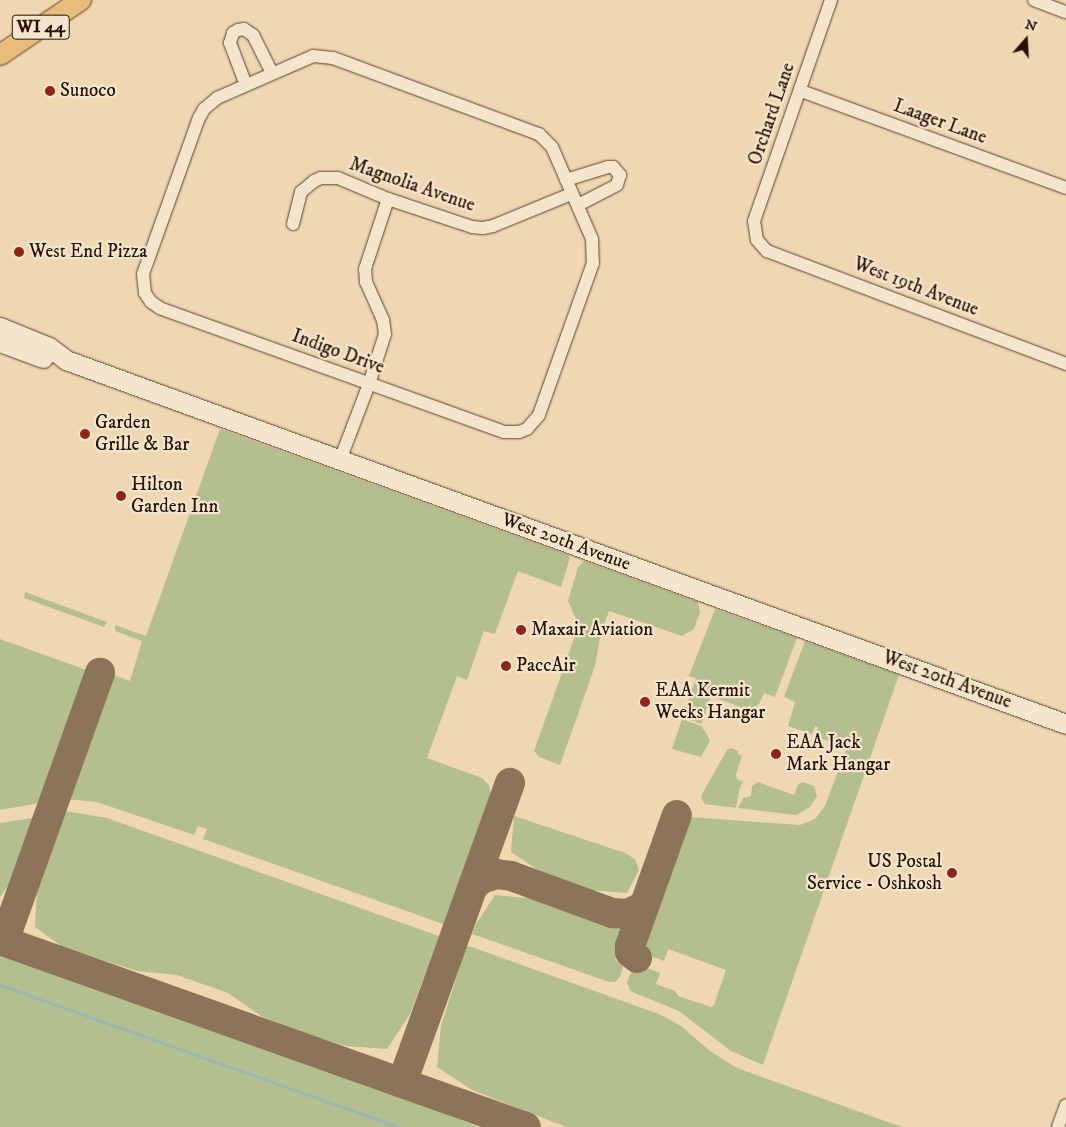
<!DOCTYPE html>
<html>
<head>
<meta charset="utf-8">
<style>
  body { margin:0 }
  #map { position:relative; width:1066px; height:1127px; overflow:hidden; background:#efd7b2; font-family:"IM FELL DW Pica",serif }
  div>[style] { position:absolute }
  .green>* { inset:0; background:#b4bf90 }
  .stream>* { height:3px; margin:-1.5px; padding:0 1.5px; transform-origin:1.5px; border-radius:1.5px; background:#9ab8b1 }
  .taxiway>* { height:30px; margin:-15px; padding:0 15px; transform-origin:15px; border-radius:15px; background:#8c7459 }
  .roads { filter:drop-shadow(0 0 1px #5a422c) drop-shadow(0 0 1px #5a422c) }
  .minor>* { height:12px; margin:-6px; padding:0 6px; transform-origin:6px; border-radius:6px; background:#f5e5cd }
  .secondary>* { height:19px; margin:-9.5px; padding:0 9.5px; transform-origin:9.5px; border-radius:9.5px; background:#f5e5cd }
  .primary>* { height:20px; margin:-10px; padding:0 10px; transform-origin:10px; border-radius:10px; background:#e8bc79 }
  .dots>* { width:14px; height:14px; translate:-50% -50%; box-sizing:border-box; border:2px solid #f5e5cd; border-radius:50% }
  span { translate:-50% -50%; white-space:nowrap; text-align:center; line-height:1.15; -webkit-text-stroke:4.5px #f5e5cd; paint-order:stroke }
  .shield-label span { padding:1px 4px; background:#f5e5cd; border:1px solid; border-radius:4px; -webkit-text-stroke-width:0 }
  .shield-label { font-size:18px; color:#281100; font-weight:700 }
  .poi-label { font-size:19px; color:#281100 }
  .left { translate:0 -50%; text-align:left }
  .right { translate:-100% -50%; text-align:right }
  .street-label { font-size:19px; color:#281100 }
  .north { position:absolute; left:1001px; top:15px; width:50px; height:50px; -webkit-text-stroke:4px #f5e5cd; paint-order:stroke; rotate:19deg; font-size:14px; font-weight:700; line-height:20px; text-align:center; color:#281100 }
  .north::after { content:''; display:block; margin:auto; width:18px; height:22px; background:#281100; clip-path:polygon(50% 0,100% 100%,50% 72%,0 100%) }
</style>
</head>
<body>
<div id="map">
  <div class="green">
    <div style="clip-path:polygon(220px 429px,568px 555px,570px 558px,561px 587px,518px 571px,495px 634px,484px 631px,467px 680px,457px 676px,427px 758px,482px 778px,489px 785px,491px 794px,491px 798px,446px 925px,203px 839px,207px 829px,198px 826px,194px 835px,97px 802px,65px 799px,108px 673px,130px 681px,142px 641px,115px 631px,115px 625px,146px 636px)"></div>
    <div style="clip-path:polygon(584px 561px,698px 602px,700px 612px,694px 629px,682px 636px,609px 611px,601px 633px,595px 666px,560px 765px,539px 757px,534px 751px,577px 630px,578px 624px,568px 601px,578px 567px)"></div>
    <div style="clip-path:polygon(25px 592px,107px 622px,104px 627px,24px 598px)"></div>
    <div style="clip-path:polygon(715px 609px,797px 638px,775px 697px,764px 693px,759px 704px,752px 708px,749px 704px,748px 710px,711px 696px,701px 724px,683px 717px,696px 678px,689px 676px)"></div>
    <div style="clip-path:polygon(0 639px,92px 672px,45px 802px,0 810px)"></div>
    <div style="clip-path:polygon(805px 641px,899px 675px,763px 1065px,731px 1051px,679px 1011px,630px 991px,627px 982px,633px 967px,639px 965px,660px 973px,656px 984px,675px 991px,678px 996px,711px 1007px,714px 1005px,726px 970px,668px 949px,664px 961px,644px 954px,640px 948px,682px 831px,690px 817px,800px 825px,815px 819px,825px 806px,847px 748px,815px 736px,818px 727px,815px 726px,812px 734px,788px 726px,795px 702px,784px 697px)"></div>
    <div style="clip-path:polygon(682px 719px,701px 726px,706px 733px,710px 741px,701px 757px,672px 749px)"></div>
    <div style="clip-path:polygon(731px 748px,738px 751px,738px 754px,742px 756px,736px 774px,737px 779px,743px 782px,740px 787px,736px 808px,705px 804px,701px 798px,702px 794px,727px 750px)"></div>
    <div style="clip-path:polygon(758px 782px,794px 795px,798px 785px,802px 782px,814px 786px,817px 796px,810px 807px,796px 815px,738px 808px,743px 798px,751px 796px,752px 786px)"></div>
    <div style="clip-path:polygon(65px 811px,107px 818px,439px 936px,410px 1014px,387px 1049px,346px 1046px,303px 1033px,261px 1016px,228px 993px,177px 975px,137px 971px,64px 948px,35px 927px,37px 890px,60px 812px)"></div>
    <div style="clip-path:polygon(514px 816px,625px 853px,635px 859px,639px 870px,627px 893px,587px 890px,545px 875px,511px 852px)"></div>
    <div style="clip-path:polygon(38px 817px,13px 879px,0 897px,0 823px)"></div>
    <div style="clip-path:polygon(495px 895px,536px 899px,625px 931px,615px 960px,624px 964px,620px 977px,615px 982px,609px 982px,472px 934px,476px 924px)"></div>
    <div style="clip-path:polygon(469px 946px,659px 1014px,681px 1026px,710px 1051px,737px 1068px,902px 1127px,566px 1127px,472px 1090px,437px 1067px,441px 1026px,466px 947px)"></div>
    <div style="clip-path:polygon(0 953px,408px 1099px,478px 1127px,0 1127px)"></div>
  </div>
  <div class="stream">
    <div style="left:0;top:985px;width:424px;rotate:19.6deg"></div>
  </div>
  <div class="taxiway">
    <div style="left:473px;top:887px;width:11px;rotate:-45deg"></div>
    <div style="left:481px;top:879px;width:17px;rotate:-17deg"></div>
    <div style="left:497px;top:874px;width:14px;rotate:8deg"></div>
    <div style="left:511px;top:876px;width:108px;rotate:20.1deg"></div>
    <div style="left:612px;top:913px;width:15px;rotate:4deg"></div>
    <div style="left:627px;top:914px;width:19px;rotate:-25deg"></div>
    <div style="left:0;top:940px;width:558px;rotate:19.57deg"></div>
    <div style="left:4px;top:941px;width:285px;rotate:-70.3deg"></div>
    <div style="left:637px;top:958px;width:9px;rotate:-139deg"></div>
    <div style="left:630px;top:952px;width:6px;rotate:-90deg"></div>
    <div style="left:630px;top:946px;width:139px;rotate:-70.3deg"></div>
    <div style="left:402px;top:1083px;width:319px;rotate:-70.2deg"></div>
  </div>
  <div class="roads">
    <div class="minor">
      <div style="left:831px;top:0;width:234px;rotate:109.2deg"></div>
      <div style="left:754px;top:221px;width:19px;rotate:81deg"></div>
      <div style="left:757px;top:240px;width:15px;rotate:48deg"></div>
      <div style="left:767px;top:251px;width:320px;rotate:20.7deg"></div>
      <div style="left:1034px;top:0;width:34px;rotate:21deg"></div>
      <div style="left:313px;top:56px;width:20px;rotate:6deg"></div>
      <div style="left:333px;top:58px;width:220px;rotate:20.3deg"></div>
      <div style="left:539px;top:134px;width:18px;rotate:45deg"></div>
      <div style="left:552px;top:147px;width:100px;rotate:66.5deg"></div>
      <div style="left:592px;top:239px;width:24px;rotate:88deg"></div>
      <div style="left:593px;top:263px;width:161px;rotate:109.6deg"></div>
      <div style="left:539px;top:415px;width:18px;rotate:131deg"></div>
      <div style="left:527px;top:429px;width:9px;rotate:159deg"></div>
      <div style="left:519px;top:432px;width:15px;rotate:180deg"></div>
      <div style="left:504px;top:432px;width:366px;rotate:-160.2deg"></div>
      <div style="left:160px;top:308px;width:11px;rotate:-146deg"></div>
      <div style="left:151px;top:302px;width:11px;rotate:-124deg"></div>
      <div style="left:145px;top:293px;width:19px;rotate:-96deg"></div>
      <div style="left:143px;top:274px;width:166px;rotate:-70.3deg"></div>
      <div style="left:199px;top:118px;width:10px;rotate:-61deg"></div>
      <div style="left:204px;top:109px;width:17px;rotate:-40deg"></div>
      <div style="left:217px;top:98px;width:105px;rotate:-23.6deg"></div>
      <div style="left:246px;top:85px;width:45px;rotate:-110.9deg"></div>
      <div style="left:230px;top:43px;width:10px;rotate:-73deg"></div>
      <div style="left:233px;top:33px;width:6px;rotate:-31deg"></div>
      <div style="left:238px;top:30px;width:6px;rotate:-9deg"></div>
      <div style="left:244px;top:29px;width:11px;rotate:34deg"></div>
      <div style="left:253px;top:35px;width:42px;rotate:63.4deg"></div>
      <div style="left:801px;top:91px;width:282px;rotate:20.1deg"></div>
      <div style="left:566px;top:180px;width:44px;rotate:-17.2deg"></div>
      <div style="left:608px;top:167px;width:5px"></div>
      <div style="left:613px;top:167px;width:11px;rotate:49deg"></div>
      <div style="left:620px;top:175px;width:10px;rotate:107deg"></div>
      <div style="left:617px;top:185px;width:44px;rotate:152.9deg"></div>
      <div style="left:293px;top:224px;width:33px;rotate:-76deg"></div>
      <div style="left:301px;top:192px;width:17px;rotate:-40deg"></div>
      <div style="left:314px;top:181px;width:8px;rotate:-23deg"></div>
      <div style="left:321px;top:178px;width:17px"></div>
      <div style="left:338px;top:178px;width:54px;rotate:22.8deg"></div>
      <div style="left:388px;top:199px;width:89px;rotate:18.4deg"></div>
      <div style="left:472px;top:227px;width:11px;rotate:5deg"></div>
      <div style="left:483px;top:228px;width:10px;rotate:-11deg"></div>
      <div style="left:493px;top:226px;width:84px;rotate:-22.3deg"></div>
      <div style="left:340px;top:460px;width:81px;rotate:-69.1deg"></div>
      <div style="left:369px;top:384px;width:52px;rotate:-72.3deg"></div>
      <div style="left:385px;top:334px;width:14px;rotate:-98deg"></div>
      <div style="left:383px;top:320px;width:42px;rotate:-114.1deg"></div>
      <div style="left:366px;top:282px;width:13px;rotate:-94deg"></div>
      <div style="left:365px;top:269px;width:74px;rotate:-71.8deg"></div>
      <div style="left:1058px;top:1127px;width:23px;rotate:-70deg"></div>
    </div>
    <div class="secondary">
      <div style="left:0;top:327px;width:53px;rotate:22.2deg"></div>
      <div style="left:49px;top:347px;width:21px;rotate:37deg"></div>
      <div style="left:66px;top:360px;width:1064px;rotate:20deg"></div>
      <div style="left:0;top:342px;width:46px;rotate:20.4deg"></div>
    </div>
    <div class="primary">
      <div style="left:0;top:55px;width:98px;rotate:-34.2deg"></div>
    </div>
  </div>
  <div class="dots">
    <div style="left:50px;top:91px;background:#8f2418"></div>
    <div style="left:19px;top:252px;background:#8f2418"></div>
    <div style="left:85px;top:434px;background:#8f2418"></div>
    <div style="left:121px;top:496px;background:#8f2418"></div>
    <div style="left:521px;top:630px;background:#8f2418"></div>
    <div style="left:506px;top:666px;background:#8f2418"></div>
    <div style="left:645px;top:702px;background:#8f2418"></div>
    <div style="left:776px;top:754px;background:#8f2418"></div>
    <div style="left:952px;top:873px;background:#8f2418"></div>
  </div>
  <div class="shield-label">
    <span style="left:41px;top:27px">WI 44</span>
  </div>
  <div class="poi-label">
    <span class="left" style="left:60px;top:91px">Sunoco</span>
    <span class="left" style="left:29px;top:252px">West End Pizza</span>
    <span class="left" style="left:95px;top:434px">Garden<br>Grille &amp; Bar</span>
    <span class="left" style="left:131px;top:496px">Hilton<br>Garden Inn</span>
    <span class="left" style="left:531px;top:630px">Maxair Aviation</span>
    <span class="left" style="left:516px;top:666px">PaccAir</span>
    <span class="left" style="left:655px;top:702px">EAA Kermit<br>Weeks Hangar</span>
    <span class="left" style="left:786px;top:754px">EAA Jack<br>Mark Hangar</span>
    <span class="right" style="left:942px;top:873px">US Postal<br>Service - Oshkosh</span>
  </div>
  <div class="street-label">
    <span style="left:772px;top:114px;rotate:-71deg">Orchard Lane</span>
    <span style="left:940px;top:122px;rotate:20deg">Laager Lane</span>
    <span style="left:412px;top:185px;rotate:19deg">Magnolia Avenue</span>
    <span style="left:916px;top:287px;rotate:21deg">West 19th Avenue</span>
    <span style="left:338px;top:352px;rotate:20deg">Indigo Drive</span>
    <span style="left:566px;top:542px;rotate:20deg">West 20th Avenue</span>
    <span style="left:947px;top:680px;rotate:20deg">West 20th Avenue</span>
  </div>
  <div class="north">N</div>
</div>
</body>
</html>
